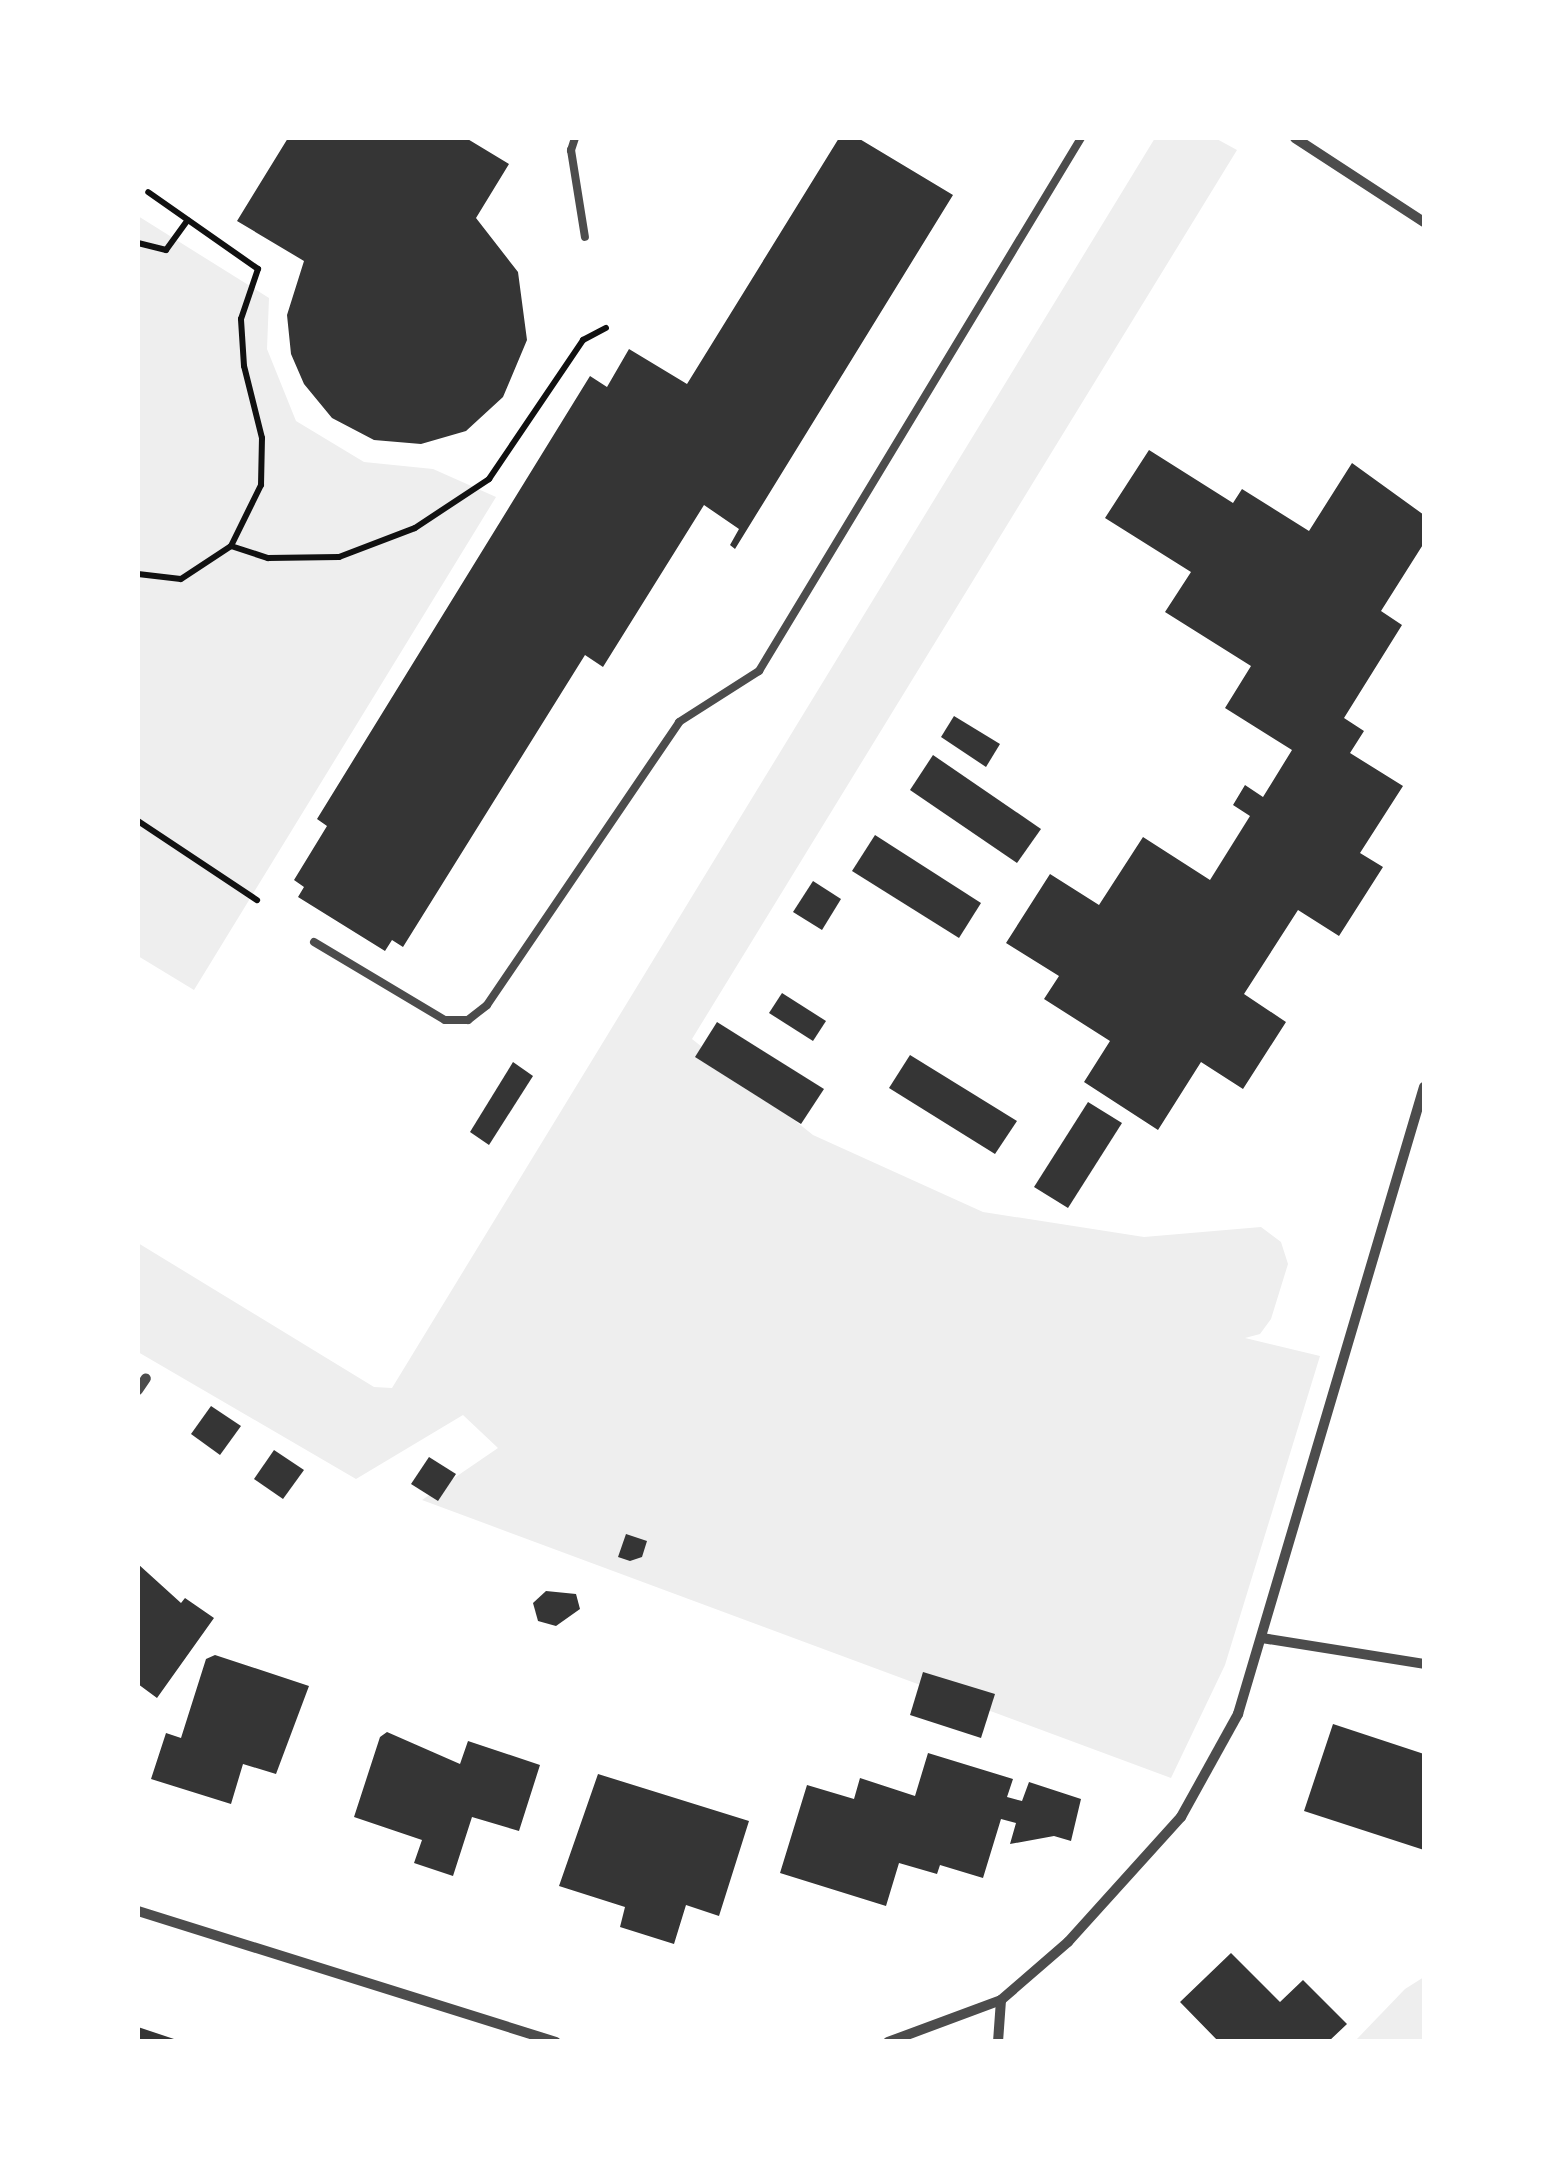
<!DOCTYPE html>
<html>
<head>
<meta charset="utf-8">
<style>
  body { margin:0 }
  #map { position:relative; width:1562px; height:2179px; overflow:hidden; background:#fff; font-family:"IBM Plex Sans",sans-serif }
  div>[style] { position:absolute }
  .green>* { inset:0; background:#eee }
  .building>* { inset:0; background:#353535 }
  .path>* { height:6px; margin:-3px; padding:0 3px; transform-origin:3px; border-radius:3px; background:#111 }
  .service>* { height:8px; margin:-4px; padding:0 4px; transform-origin:4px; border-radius:4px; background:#4c4c4c }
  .minor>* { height:10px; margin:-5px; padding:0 5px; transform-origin:5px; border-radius:5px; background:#4c4c4c }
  span { translate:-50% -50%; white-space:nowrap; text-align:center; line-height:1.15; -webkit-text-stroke:8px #fff; paint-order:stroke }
  .frame { position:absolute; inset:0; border:140px solid #fff; pointer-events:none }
</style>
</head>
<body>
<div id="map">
  <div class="green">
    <div style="clip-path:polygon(1155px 138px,1215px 138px,1237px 150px,692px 1039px,813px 1135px,983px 1212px,1144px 1237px,1261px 1227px,1281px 1242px,1288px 1264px,1271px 1319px,1260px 1334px,1245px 1338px,1320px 1356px,1225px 1665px,1171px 1778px,422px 1500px,498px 1448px,463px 1415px,356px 1479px,138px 1352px,138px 1243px,374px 1387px,392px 1388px)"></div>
    <div style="clip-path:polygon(138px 216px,269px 298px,267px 349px,296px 421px,364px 462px,433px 469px,496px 497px,194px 990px,138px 956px)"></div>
    <div style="clip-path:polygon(1424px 1977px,1424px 2041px,1355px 2041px,1405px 1989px)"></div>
  </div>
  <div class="building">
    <div style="clip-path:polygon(288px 138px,466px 138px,509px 164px,476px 218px,518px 272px,527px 340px,503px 397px,466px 431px,421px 444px,374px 440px,332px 418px,304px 384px,291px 354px,287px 315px,304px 261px,237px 221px)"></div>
    <div style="clip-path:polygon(839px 138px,858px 138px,953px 195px,735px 549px,730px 545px,739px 529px,704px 505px,603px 667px,585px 655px,403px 947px,392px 940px,385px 951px,298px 897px,304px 887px,294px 880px,327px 826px,317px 819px,590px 376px,607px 387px,629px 349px,687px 384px)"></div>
    <div style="clip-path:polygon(1149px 450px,1233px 503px,1242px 489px,1309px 531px,1352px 463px,1424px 515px,1424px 543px,1381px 611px,1402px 625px,1344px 718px,1364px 731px,1350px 753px,1403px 786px,1360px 853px,1383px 867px,1339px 936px,1298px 910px,1244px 994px,1286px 1022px,1243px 1089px,1201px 1062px,1158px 1130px,1084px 1082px,1110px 1041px,1044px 999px,1059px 976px,1006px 943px,1050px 874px,1099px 905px,1143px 837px,1210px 880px,1250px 816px,1233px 805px,1245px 785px,1263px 797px,1292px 750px,1225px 708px,1251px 666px,1165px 612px,1191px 572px,1105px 518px)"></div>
    <div style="clip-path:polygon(954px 716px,1000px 744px,986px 767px,941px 737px)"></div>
    <div style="clip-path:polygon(933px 755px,1041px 829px,1017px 863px,910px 790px)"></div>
    <div style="clip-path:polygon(875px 835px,981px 903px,959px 938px,852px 871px)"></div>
    <div style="clip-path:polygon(813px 881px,841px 899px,822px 930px,793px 912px)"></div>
    <div style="clip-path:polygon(782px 993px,826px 1021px,813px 1041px,769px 1013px)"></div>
    <div style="clip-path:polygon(717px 1022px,824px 1089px,801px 1124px,695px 1057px)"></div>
    <div style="clip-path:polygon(910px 1055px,1017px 1121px,995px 1154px,889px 1088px)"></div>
    <div style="clip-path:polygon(513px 1062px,533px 1076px,489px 1145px,470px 1132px)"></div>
    <div style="clip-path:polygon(1088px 1102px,1122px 1123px,1068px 1208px,1034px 1187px)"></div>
    <div style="clip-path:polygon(211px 1406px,241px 1426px,220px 1455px,191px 1434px)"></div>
    <div style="clip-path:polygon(274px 1450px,304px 1470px,283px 1499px,254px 1479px)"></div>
    <div style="clip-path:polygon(429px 1457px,456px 1474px,438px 1501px,411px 1484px)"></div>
    <div style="clip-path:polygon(626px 1534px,647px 1541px,642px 1557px,630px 1561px,618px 1557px)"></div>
    <div style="clip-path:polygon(138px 1564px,181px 1603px,185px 1598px,214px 1618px,157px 1698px,138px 1684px)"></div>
    <div style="clip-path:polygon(546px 1591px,576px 1594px,580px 1609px,556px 1626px,538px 1621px,533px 1603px)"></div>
    <div style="clip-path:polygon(215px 1655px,309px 1686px,276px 1774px,243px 1764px,231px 1804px,151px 1779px,166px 1733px,181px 1738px,206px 1659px)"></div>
    <div style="clip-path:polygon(923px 1672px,995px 1694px,981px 1738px,910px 1715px)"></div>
    <div style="clip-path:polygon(1333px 1724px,1424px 1754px,1424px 1850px,1304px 1811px)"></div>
    <div style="clip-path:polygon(387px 1732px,460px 1764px,468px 1741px,540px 1765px,519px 1831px,472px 1817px,453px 1876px,414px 1863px,422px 1840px,354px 1817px,380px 1737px)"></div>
    <div style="clip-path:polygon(928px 1753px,1013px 1779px,1007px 1797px,1022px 1801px,1029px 1782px,1081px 1799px,1071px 1841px,1054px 1836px,1010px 1844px,1016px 1823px,1001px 1819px,983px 1878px,940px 1865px,937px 1874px,899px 1863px,886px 1906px,780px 1873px,807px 1785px,854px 1799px,860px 1778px,915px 1796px)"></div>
    <div style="clip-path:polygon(598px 1774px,749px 1821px,719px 1916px,686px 1905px,674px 1944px,620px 1927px,625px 1907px,559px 1886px)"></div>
    <div style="clip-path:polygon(1231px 1953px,1280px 2002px,1303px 1980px,1347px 2024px,1328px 2042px,1219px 2042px,1180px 2002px)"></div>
    <div style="clip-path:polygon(138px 2027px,180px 2041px,180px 2042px,138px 2042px)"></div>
  </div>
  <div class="path">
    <div style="left:138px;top:243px;width:29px;rotate:14deg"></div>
    <div style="left:166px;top:250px;width:37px;rotate:-54deg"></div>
    <div style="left:231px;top:546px;width:39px;rotate:18deg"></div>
    <div style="left:268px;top:558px;width:71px;rotate:-0.8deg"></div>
    <div style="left:339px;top:557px;width:81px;rotate:-20.9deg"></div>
    <div style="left:415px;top:528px;width:89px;rotate:-33.5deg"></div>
    <div style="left:489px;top:479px;width:168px;rotate:-55.9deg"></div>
    <div style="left:583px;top:340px;width:26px;rotate:-28deg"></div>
    <div style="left:138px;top:574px;width:43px;rotate:6.6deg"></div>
    <div style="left:181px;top:579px;width:60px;rotate:-33.4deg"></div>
    <div style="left:231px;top:546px;width:68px;rotate:-63.8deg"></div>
    <div style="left:261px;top:485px;width:47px;rotate:-88.8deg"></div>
    <div style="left:262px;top:438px;width:74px;rotate:-104deg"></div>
    <div style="left:244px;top:366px;width:47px;rotate:-93.7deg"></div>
    <div style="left:241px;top:319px;width:53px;rotate:-71.2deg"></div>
    <div style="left:258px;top:269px;width:134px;rotate:-145deg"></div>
    <div style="left:138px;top:821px;width:143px;rotate:33.6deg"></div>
  </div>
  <div class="service">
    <div style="left:575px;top:138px;width:13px;rotate:108deg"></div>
    <div style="left:571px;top:150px;width:88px;rotate:80.9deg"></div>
    <div style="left:314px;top:942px;width:152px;rotate:30.8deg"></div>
    <div style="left:445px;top:1020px;width:23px"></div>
    <div style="left:468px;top:1020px;width:24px;rotate:-38deg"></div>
    <div style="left:487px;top:1005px;width:342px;rotate:-55.8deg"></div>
    <div style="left:679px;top:722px;width:95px;rotate:-32.5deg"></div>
    <div style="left:759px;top:671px;width:623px;rotate:-58.86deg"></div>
  </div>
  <div class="minor">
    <div style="left:1295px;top:138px;width:154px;rotate:33.1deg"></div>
    <div style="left:138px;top:1390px;width:14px;rotate:-56deg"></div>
    <div style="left:1262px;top:1638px;width:164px;rotate:9.1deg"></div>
    <div style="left:138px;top:1911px;width:438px;rotate:17.4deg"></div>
    <div style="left:888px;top:2042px;width:121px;rotate:-20.4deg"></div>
    <div style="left:1001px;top:2000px;width:89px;rotate:-40.9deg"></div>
    <div style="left:1068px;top:1942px;width:169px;rotate:-47.9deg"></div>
    <div style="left:1181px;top:1817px;width:118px;rotate:-61deg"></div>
    <div style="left:1238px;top:1714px;width:654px;rotate:-73.48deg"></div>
    <div style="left:998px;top:2042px;width:42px;rotate:-85.9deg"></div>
  </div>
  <div class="frame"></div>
</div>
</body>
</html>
